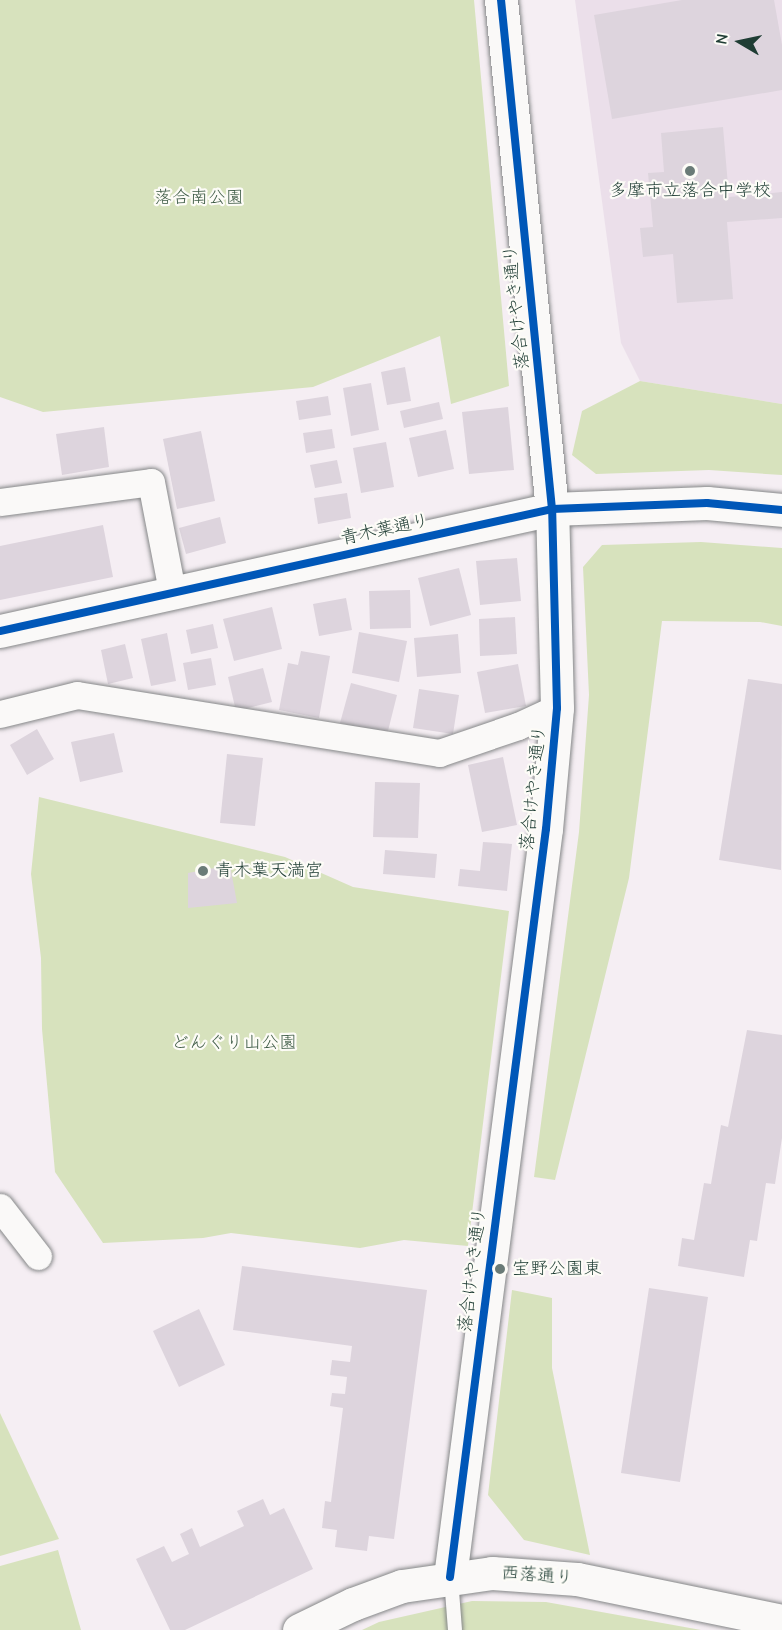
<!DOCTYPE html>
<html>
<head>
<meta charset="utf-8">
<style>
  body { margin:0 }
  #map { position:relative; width:782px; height:1630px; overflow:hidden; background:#f5eef3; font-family:"Comic Neue","Klee One",sans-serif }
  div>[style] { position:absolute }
  .built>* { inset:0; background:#ebdfea }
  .green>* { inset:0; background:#d7e2bd }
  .building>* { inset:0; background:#ddd4dd }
  .roads { filter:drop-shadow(0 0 2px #858788) drop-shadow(0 0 2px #858788) }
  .service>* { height:14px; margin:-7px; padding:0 7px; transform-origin:7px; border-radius:7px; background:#faf9f8 }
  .minor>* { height:27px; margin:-13.5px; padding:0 13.5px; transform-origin:13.5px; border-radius:13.5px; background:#faf9f8 }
  .tertiary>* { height:33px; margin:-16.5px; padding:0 16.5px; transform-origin:16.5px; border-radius:16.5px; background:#faf9f8 }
  .cycleway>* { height:8px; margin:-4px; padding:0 4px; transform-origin:4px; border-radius:4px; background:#0057b8 }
  .dots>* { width:16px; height:16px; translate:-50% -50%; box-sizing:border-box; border:3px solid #fdfcf7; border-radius:50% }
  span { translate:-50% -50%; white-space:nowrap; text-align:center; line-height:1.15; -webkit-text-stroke:4.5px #fdfcf7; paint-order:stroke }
  .poi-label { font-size:18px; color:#1f3d34 }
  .left { translate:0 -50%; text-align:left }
  .park-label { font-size:18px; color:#3f5c47 }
  .street-label { font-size:18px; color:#1f3d34 }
  .north { position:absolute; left:710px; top:12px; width:60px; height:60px; -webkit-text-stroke:4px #fdfcf7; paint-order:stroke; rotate:279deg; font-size:16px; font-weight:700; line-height:24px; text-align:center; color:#1f3d34 }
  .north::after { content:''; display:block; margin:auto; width:21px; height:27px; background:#1f3d34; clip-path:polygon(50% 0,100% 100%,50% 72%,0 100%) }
</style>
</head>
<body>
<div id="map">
  <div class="built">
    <div style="clip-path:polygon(575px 0,782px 0,782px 404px,640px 381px,621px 343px)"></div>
  </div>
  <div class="green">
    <div style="clip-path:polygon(0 0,474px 0,509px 386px,451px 404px,440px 336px,313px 387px,43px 412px,0 397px)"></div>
    <div style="clip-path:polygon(640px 381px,782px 404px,782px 475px,709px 470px,596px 474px,572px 455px,582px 411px)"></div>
    <div style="clip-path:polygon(701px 542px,782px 548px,782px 626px,760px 622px,662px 621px,629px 878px,555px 1180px,534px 1177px,579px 832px,589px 695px,583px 567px,602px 545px)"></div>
    <div style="clip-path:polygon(39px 797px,285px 857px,353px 887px,509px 911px,468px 1246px,404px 1240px,360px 1248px,231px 1233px,203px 1238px,103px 1243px,55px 1172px,42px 1029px,41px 958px,31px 874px)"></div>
    <div style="clip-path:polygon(512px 1290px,552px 1298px,552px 1368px,590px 1555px,524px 1540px,488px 1495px)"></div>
    <div style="clip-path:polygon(0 1413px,59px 1539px,0 1556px)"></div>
    <div style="clip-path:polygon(58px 1550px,81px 1630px,0 1630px,0 1566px)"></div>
    <div style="clip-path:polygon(472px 1601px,546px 1602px,701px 1630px,362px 1630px,379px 1622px)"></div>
  </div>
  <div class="building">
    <div style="clip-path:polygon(682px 0,774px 0,782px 45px,782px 90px,612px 119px,594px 15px)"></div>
    <div style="clip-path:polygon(723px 127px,729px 197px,782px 192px,782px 218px,727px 222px,733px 299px,677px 303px,673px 254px,643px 257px,640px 228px,653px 227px,648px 173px,664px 172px,661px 133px)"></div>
    <div style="clip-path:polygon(405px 367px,411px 401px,387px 405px,381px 372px)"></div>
    <div style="clip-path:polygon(371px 383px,379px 430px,351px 436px,343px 388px)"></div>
    <div style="clip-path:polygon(328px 396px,331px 415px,299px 420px,296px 401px)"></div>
    <div style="clip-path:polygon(439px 402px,443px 419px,404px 428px,400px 411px)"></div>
    <div style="clip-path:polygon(508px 407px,514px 470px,469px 474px,462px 412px)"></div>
    <div style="clip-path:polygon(104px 427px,109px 467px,62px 475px,56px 434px)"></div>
    <div style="clip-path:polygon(332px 429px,335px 448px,306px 453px,303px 433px)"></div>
    <div style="clip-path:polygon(446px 430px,454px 469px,418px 477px,409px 438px)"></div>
    <div style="clip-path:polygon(201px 431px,215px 501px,177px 509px,163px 439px)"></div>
    <div style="clip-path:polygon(386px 442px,394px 487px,361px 493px,353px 448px)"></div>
    <div style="clip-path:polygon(337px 460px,342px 483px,315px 488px,310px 465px)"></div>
    <div style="clip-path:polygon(347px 493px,351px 518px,318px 524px,314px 498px)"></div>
    <div style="clip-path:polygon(220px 517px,226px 543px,186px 554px,179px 528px)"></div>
    <div style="clip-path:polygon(103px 525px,113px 577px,0 600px,0 546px)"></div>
    <div style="clip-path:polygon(517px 558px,521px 601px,480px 605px,476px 561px)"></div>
    <div style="clip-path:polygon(459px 568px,471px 615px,430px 626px,418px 578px)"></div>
    <div style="clip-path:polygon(410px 590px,411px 628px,370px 629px,369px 591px)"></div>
    <div style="clip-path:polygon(346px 598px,352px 630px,319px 636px,313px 604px)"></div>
    <div style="clip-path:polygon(272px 607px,282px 649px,234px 661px,223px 619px)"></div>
    <div style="clip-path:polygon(515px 617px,517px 654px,480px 656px,479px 619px)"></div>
    <div style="clip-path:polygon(213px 624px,218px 648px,191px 654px,186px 630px)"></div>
    <div style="clip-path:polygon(359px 632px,407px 641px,399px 682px,352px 673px)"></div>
    <div style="clip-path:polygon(167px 633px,176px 681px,151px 686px,141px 639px)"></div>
    <div style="clip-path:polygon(458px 634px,461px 673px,417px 677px,414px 638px)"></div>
    <div style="clip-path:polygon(125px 644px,133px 678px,108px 684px,101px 650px)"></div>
    <div style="clip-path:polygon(301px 651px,330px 656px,319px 718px,279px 710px,288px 663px,298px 665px)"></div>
    <div style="clip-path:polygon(211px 658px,216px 685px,188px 690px,183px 663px)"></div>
    <div style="clip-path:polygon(518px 664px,526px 706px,485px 713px,477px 672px)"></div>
    <div style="clip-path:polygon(263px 668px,272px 702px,236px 711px,228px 677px)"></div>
    <div style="clip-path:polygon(748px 679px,782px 684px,781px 870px,719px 860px)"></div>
    <div style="clip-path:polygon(351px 683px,397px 695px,387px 735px,340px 723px)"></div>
    <div style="clip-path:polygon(419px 689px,459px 695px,453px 734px,413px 728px)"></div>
    <div style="clip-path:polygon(37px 729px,54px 759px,27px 775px,10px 745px)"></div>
    <div style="clip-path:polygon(114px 733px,123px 772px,80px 782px,71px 742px)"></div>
    <div style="clip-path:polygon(227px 754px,263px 758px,255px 826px,220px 823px)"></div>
    <div style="clip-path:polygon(503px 757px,517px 825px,482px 832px,468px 765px)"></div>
    <div style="clip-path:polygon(375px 782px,420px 783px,418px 838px,373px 837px)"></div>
    <div style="clip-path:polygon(483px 842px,512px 844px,507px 891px,458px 886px,460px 869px,480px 871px)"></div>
    <div style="clip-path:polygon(385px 850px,437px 854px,435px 878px,383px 874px)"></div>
    <div style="clip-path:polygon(230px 865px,237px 903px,188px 908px,188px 873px)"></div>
    <div style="clip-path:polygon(747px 1030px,782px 1035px,782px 1138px,775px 1184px,766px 1183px,757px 1241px,750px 1240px,744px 1277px,678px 1266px,682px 1238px,694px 1240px,704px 1183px,711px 1184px,721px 1125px,728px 1127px)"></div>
    <div style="clip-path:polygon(242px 1266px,427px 1290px,394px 1539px,369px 1536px,367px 1551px,335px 1547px,337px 1530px,322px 1528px,325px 1501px,331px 1502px,343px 1408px,330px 1406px,332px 1393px,345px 1394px,347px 1377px,330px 1375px,332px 1360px,350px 1362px,352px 1346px,233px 1330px)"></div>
    <div style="clip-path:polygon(649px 1288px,708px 1297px,680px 1482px,621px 1473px)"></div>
    <div style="clip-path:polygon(199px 1309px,225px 1365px,179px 1387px,153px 1331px)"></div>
    <div style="clip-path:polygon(263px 1499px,270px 1515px,284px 1508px,313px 1569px,185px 1630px,170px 1630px,136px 1559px,164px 1546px,172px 1562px,189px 1554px,180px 1534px,192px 1528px,200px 1547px,244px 1526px,237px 1511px)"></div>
  </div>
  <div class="roads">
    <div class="service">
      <div style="left:451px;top:1578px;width:52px;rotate:85.6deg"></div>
    </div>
    <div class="minor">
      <div style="left:0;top:502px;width:152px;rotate:-7.5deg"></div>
      <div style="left:151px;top:482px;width:111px;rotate:79.1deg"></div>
      <div style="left:0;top:714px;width:79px;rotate:-13.9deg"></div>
      <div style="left:77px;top:695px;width:367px;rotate:9.1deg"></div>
      <div style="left:439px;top:753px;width:83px;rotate:-18.9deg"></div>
      <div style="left:518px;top:726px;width:43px;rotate:-24.8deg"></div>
      <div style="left:0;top:1207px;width:62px;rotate:52.2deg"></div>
    </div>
    <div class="tertiary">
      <div style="left:0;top:631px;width:565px;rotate:-12.46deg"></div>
      <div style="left:552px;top:509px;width:155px;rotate:-2.2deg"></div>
      <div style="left:707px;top:503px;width:75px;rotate:5.3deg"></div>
      <div style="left:450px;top:1577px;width:754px;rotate:-82.69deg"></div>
      <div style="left:546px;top:829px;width:121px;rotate:-84.8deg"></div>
      <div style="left:557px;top:708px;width:199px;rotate:-91.4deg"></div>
      <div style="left:552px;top:509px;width:512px;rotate:-95.72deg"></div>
      <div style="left:299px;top:1630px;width:60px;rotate:-25.7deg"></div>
      <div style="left:353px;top:1604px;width:52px;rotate:-20.2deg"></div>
      <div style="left:402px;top:1586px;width:91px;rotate:-8.2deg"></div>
      <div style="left:492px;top:1573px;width:85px;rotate:4deg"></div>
      <div style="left:577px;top:1579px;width:209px;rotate:11.6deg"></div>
    </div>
  </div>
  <div class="cycleway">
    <div style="left:0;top:631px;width:565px;rotate:-12.46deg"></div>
    <div style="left:552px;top:509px;width:155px;rotate:-2.2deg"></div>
    <div style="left:707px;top:503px;width:75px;rotate:5.3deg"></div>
    <div style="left:450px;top:1577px;width:754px;rotate:-82.69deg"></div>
    <div style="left:546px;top:829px;width:121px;rotate:-84.8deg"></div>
    <div style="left:557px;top:708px;width:199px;rotate:-91.4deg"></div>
    <div style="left:552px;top:509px;width:512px;rotate:-95.72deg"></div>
  </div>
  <div class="dots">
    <div style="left:690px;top:171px;background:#6a7b77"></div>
    <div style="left:203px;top:871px;background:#6a7b77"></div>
    <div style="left:500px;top:1269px;background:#6a7b77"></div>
  </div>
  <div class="poi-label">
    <span style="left:690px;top:191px">多摩市立落合中学校</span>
    <span class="left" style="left:215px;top:871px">青木葉天満宮</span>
    <span class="left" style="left:512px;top:1269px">宝野公園東</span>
  </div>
  <div class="park-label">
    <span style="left:199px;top:198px">落合南公園</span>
    <span style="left:234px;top:1043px">どんぐり山公園</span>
  </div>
  <div class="street-label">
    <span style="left:517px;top:307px;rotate:-96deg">落合けやき通り</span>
    <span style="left:385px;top:530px;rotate:-12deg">青木葉通り</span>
    <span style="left:534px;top:788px;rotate:-84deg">落合けやき通り</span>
    <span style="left:473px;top:1270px;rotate:-83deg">落合けやき通り</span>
    <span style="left:537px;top:1576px;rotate:4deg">西落通り</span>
  </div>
  <div class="north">N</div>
</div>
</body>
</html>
